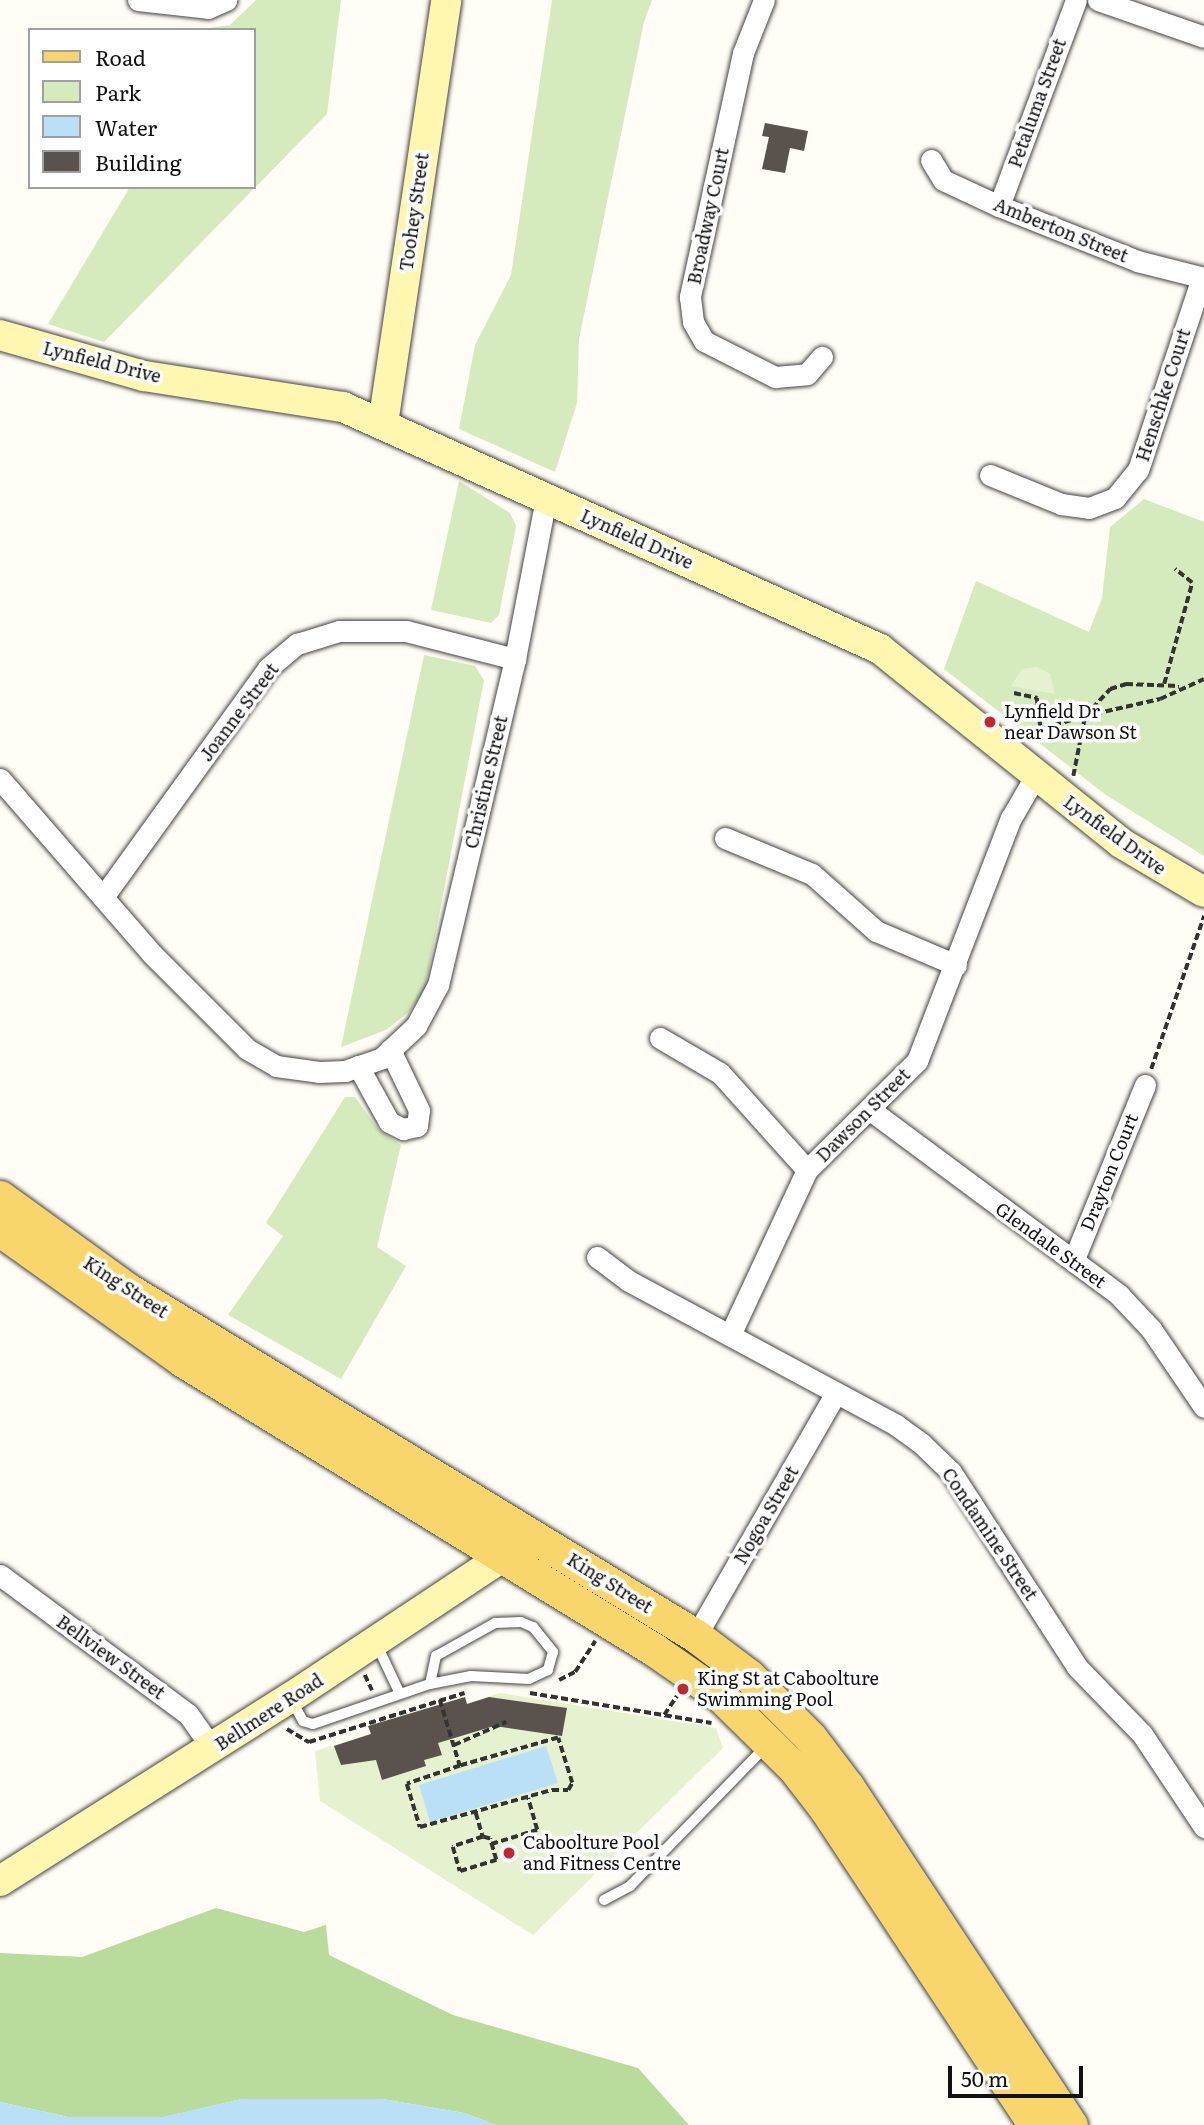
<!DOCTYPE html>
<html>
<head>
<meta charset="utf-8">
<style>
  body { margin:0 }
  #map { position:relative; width:1204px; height:2125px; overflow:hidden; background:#fffdf5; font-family:Literata,serif }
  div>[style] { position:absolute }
  .green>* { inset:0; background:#d5ebbd }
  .forest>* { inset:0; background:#b9dc9c }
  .pitch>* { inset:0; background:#e6f2cf }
  .water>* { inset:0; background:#b9e0f7 }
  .building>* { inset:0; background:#5a524d }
  .path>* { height:3.5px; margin-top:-1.75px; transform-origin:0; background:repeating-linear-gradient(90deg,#333 0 7px,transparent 0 10.5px) }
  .roads { filter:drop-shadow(0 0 2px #444) drop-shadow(0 0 2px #444) }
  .lane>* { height:10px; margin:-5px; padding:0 5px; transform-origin:5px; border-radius:5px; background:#fff }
  .street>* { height:21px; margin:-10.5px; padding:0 10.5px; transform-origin:10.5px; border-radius:10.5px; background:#fff }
  .secondary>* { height:30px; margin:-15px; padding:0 15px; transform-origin:15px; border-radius:15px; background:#fff6b0 }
  .primary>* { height:33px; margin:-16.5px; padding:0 16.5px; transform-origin:16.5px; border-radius:16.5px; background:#f9d66b }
  .dots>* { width:19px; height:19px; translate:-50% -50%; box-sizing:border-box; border:4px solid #fff; border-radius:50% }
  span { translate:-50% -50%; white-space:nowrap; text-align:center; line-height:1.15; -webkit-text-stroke:7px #fff; paint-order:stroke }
  .street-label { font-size:18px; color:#111 }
  .poi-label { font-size:18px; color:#111 }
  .left { translate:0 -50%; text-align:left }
  .legend { position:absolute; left:28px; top:28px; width:228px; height:161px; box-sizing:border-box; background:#fff; border:2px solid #a0a0a0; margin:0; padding:9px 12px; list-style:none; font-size:21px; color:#111 }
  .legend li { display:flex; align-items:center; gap:14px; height:35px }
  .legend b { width:35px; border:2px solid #a0a0a0 }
  .scale { position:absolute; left:948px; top:2066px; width:135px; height:32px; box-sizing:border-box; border:4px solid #111; border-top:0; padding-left:9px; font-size:21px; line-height:24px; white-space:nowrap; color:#111; -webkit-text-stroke:5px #fff; paint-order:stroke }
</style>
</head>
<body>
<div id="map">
  <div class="green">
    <div style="clip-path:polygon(256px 0,341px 0,327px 114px,104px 342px,48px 324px,130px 187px,254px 187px,254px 30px,196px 30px,230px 25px)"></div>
    <div style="clip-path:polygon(552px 0,652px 0,644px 22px,579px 339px,577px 403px,555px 472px,459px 429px,475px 345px,511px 275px)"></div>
    <div style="clip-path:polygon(459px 481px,510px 513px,516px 526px,499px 615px,491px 623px,431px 610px)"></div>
    <div style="clip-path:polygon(1144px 499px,1204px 522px,1204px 856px,1106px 795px,944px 669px,976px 581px,1089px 632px,1102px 598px,1110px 527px)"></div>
    <div style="clip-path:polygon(424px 655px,475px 666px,484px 680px,425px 989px,410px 1011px,386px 1030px,341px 1047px)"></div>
    <div style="clip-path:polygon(345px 1097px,355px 1097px,378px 1129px,401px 1145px,377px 1247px,406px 1266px,341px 1379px,228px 1315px,283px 1236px,266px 1223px)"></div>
  </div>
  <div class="forest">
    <div style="clip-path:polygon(216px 1908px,304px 1932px,326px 1925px,329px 1955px,453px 2015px,638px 2068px,689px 2125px,496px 2125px,464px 2113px,382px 2099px,242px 2099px,164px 2117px,68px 2117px,0 2102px,0 1953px,82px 1957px)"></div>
  </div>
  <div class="pitch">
    <div style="clip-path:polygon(1037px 667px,1050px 674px,1055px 694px,1011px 686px,1022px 669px)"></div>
    <div style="clip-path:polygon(500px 1693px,716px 1728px,723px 1748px,533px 1935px,320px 1801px,315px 1751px)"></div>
  </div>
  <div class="water">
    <div style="clip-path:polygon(546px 1746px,558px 1783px,430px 1822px,419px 1785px)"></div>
    <div style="clip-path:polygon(242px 2099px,382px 2099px,464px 2113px,496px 2125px,0 2125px,0 2102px,68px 2117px,163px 2117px)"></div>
  </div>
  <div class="building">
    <div style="clip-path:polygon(765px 123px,808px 131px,804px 151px,790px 148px,785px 173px,762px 169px,769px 137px,762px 136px)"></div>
    <div style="clip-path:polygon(465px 1697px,467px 1704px,489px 1697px,567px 1708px,562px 1736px,494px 1726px,438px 1743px,442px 1755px,424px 1760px,426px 1766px,382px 1780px,376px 1760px,341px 1765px,334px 1746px,371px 1734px,368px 1726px)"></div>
  </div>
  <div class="path">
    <div style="left:1164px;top:684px;width:105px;rotate:-74.5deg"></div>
    <div style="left:1192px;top:583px;width:22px;rotate:-141deg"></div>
    <div style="left:1014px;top:693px;width:24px;rotate:12deg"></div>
    <div style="left:1037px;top:698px;width:31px;rotate:83deg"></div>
    <div style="left:1024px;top:734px;width:64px;rotate:-16.4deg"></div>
    <div style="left:1085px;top:716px;width:37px;rotate:-47deg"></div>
    <div style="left:1110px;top:689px;width:17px;rotate:-17deg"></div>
    <div style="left:1126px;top:684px;width:53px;rotate:2.2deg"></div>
    <div style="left:1073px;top:776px;width:61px;rotate:-78.7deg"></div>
    <div style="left:1085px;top:716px;width:77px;rotate:-12.8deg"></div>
    <div style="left:1160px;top:699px;width:48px;rotate:-24.4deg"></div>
    <div style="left:1151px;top:1069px;width:162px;rotate:-70.9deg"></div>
    <div style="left:365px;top:1675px;width:17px;rotate:65deg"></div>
    <div style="left:559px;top:1680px;width:18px;rotate:-27deg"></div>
    <div style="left:575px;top:1672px;width:37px;rotate:-57deg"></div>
    <div style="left:530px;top:1693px;width:184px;rotate:9.4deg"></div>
    <div style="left:440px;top:1700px;width:69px;rotate:73.1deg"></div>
    <div style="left:460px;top:1766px;width:56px;rotate:161.2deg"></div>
    <div style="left:407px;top:1784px;width:45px;rotate:73.2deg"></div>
    <div style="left:420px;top:1827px;width:137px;rotate:-15.7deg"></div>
    <div style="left:552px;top:1790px;width:16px"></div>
    <div style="left:568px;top:1790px;width:8px;rotate:-60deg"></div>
    <div style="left:572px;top:1783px;width:47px;rotate:-107.3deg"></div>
    <div style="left:558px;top:1738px;width:102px;rotate:164.1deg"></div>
    <div style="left:664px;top:1715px;width:23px;rotate:-56deg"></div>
    <div style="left:287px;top:1729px;width:26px;rotate:31deg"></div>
    <div style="left:309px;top:1742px;width:163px;rotate:-17.5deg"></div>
    <div style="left:454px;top:1745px;width:57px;rotate:-23.9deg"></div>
    <div style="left:476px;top:1813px;width:25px;rotate:74deg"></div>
    <div style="left:483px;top:1837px;width:32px;rotate:162deg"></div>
    <div style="left:453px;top:1847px;width:25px;rotate:74deg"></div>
    <div style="left:460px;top:1871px;width:38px;rotate:-17deg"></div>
    <div style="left:496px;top:1860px;width:22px;rotate:-106deg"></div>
    <div style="left:490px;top:1839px;width:7px;rotate:-164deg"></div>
    <div style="left:491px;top:1844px;width:48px;rotate:-16.9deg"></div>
    <div style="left:537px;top:1830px;width:33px;rotate:-106deg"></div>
  </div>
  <div class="roads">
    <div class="lane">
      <div style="left:376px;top:1643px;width:56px;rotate:64.8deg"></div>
      <div style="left:292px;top:1701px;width:23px;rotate:61deg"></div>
      <div style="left:303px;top:1721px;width:10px;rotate:17deg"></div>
      <div style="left:313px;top:1724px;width:124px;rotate:-18.9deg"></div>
      <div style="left:430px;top:1684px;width:29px;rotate:-78deg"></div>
      <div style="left:436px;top:1656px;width:68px;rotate:-29.2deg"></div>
      <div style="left:495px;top:1623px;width:26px;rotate:-2deg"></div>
      <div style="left:521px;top:1622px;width:13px;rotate:23deg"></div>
      <div style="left:533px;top:1627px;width:32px;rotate:51deg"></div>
      <div style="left:553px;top:1652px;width:19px;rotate:106deg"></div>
      <div style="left:548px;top:1670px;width:21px;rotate:155deg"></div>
      <div style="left:529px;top:1679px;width:58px;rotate:-177deg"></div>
      <div style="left:471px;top:1676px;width:42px;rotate:169deg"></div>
      <div style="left:604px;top:1900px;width:30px;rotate:-28deg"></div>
      <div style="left:630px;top:1886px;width:195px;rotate:-45.8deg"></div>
    </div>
    <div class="street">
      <div style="left:138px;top:0;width:70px;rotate:6.5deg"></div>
      <div style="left:208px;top:8px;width:20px;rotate:-24deg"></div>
      <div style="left:764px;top:0;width:57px;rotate:111.6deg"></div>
      <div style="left:743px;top:53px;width:250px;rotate:102.3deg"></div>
      <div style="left:690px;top:297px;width:25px;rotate:83deg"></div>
      <div style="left:693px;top:322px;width:22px;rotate:60deg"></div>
      <div style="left:704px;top:341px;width:80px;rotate:26.9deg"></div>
      <div style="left:775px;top:377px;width:32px;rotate:-5deg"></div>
      <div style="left:807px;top:374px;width:23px;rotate:-49deg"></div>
      <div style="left:1098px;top:0;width:112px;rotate:19.2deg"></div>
      <div style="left:931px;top:160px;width:23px;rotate:59deg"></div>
      <div style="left:943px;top:180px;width:62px;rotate:24.9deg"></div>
      <div style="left:999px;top:206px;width:149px;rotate:21.7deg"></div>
      <div style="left:1137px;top:261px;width:69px;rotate:14.2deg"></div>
      <div style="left:999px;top:206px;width:220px;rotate:-69.5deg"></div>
      <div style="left:990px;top:475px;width:77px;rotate:22.2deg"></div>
      <div style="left:1061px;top:504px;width:28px;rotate:8deg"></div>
      <div style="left:1089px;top:508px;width:28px;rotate:-21deg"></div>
      <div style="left:1115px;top:498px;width:36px;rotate:-51deg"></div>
      <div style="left:1138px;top:470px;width:202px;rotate:-71.6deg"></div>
      <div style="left:0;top:779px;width:232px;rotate:49deg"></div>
      <div style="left:152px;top:954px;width:134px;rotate:45deg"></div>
      <div style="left:247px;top:1049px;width:34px;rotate:30deg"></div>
      <div style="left:276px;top:1066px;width:43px;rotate:7.9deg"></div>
      <div style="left:319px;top:1072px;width:26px;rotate:-2deg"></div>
      <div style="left:345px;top:1071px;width:39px;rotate:-19deg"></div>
      <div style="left:382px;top:1058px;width:47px;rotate:-43.3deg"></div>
      <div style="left:416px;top:1026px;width:47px;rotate:-61.8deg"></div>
      <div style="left:438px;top:985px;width:335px;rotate:-76.7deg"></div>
      <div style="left:515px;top:659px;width:164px;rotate:-79.1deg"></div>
      <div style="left:725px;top:838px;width:94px;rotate:22.5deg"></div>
      <div style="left:812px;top:874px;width:86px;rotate:41.7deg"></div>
      <div style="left:876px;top:931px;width:87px;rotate:23deg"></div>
      <div style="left:103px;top:897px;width:282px;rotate:-54.2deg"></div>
      <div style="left:268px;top:668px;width:38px;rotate:-40deg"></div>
      <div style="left:297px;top:644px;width:44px;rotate:-17.2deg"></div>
      <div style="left:339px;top:631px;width:67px"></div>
      <div style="left:406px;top:631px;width:113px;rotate:14.4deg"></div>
      <div style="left:660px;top:1038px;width:69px;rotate:30.3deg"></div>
      <div style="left:720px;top:1073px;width:130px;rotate:48.1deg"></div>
      <div style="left:358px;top:1066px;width:64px;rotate:61deg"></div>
      <div style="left:389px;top:1122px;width:16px;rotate:27deg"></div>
      <div style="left:403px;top:1129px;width:14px;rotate:-12deg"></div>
      <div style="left:417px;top:1126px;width:16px;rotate:-83deg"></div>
      <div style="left:419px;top:1110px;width:67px;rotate:-115.8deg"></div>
      <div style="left:869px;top:1109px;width:312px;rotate:36.6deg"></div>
      <div style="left:1119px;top:1295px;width:47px;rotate:46.7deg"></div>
      <div style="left:1151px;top:1329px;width:94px;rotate:55.8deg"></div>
      <div style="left:597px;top:1257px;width:38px;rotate:37deg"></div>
      <div style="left:627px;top:1280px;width:306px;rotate:28.3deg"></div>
      <div style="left:896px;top:1425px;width:32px;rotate:36deg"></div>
      <div style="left:922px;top:1444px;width:40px;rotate:44deg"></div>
      <div style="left:951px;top:1472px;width:232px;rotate:57.1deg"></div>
      <div style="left:1077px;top:1667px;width:93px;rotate:45.9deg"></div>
      <div style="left:1142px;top:1734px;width:112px;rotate:56.3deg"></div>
      <div style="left:1074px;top:1259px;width:188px;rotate:-67.8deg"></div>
      <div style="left:730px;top:1335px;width:182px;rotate:-65deg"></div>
      <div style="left:807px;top:1170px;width:155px;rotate:-44.7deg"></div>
      <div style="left:917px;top:1061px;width:261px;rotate:-68.9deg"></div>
      <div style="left:1011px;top:818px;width:50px;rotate:-59.8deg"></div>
      <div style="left:0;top:1575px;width:234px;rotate:36.5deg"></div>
      <div style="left:188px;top:1714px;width:42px;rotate:54.8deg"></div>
      <div style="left:696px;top:1636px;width:280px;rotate:-60.1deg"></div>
    </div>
    <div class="secondary">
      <div style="left:0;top:335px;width:150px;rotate:15.9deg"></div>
      <div style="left:144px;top:376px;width:201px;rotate:8.9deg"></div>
      <div style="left:343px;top:407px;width:589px;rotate:24.26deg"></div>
      <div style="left:880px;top:649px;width:309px;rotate:38.8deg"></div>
      <div style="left:1121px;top:843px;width:96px;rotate:30.6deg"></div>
      <div style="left:383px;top:424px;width:429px;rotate:-81.5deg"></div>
      <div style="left:0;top:1881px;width:343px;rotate:-32.3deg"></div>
      <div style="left:290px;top:1698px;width:276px;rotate:-33.6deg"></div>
    </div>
    <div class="primary">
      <div style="left:0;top:1197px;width:160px;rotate:35.9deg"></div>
      <div style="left:130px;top:1291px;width:663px;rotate:31.36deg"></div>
      <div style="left:696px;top:1636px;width:66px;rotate:37deg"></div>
      <div style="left:749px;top:1676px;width:86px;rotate:45deg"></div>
      <div style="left:810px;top:1737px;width:63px;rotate:52.8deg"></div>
      <div style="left:848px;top:1787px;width:405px;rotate:56.6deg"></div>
      <div style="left:0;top:1230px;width:224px;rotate:35.5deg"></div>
      <div style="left:182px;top:1360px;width:553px;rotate:31.53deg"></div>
      <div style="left:653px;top:1649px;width:83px;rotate:34.7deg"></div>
      <div style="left:721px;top:1696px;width:103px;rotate:44.6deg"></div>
      <div style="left:794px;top:1768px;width:51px;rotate:52.2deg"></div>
      <div style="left:825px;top:1808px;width:380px;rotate:56.5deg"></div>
    </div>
  </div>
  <div class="dots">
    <div style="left:990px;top:722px;background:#c4262e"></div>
    <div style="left:683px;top:1689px;background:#c4262e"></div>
    <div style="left:509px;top:1853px;background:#c4262e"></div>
  </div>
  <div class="street-label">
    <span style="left:1037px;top:103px;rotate:-70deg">Petaluma Street</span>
    <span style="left:414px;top:212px;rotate:-82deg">Toohey Street</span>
    <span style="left:708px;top:216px;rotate:-78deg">Broadway Court</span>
    <span style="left:1061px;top:230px;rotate:22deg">Amberton Street</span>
    <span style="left:102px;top:362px;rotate:14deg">Lynfield Drive</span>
    <span style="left:1163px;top:395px;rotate:-72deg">Henschke Court</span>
    <span style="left:637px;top:539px;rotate:24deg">Lynfield Drive</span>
    <span style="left:239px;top:712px;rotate:-53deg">Joanne Street</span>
    <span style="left:486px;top:782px;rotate:-77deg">Christine Street</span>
    <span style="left:1115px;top:835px;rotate:36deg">Lynfield Drive</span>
    <span style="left:863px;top:1115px;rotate:-45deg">Dawson Street</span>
    <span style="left:1109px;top:1172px;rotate:-68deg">Drayton Court</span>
    <span style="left:1051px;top:1245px;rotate:36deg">Glendale Street</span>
    <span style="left:126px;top:1287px;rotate:33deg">King Street</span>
    <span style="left:766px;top:1515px;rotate:-60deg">Nogoa Street</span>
    <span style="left:990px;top:1534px;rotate:56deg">Condamine Street</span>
    <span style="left:610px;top:1583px;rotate:32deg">King Street</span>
    <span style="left:111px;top:1657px;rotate:36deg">Bellview Street</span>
    <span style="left:269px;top:1712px;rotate:-33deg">Bellmere Road</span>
  </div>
  <div class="poi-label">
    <span class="left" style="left:1004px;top:722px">Lynfield Dr<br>near Dawson St</span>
    <span class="left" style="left:697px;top:1689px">King St at Caboolture<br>Swimming Pool</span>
    <span class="left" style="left:523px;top:1853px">Caboolture Pool<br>and Fitness Centre</span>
  </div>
  <ul class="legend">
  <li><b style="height:9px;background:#f9d66b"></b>Road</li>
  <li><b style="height:19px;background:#d5ebbd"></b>Park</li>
  <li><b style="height:19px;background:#b9e0f7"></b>Water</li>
  <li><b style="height:19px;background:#5a524d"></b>Building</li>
  </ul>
  <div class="scale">50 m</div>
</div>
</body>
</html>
